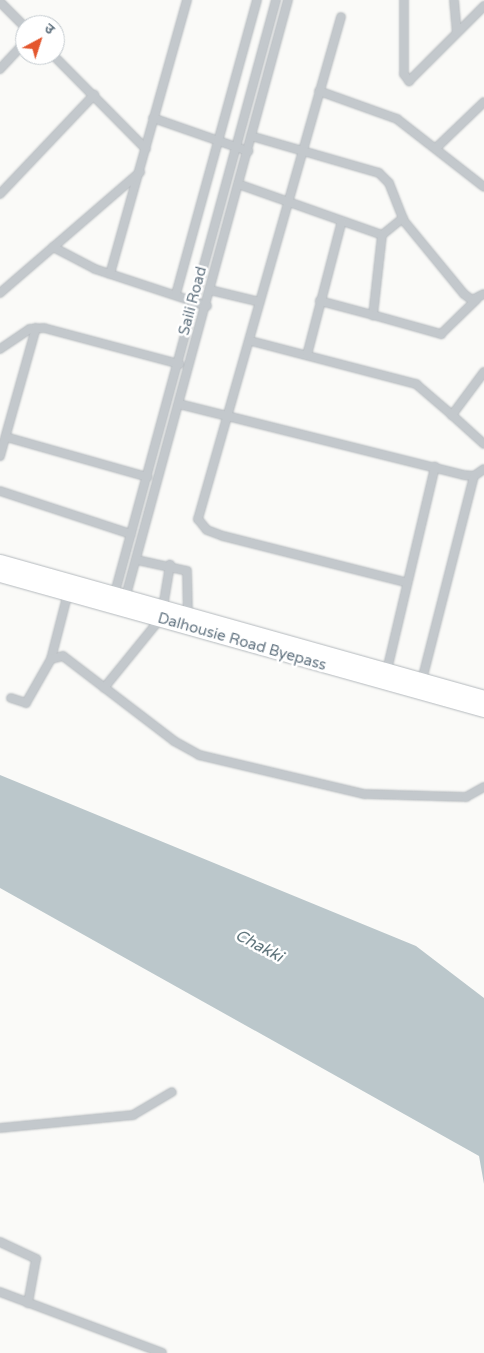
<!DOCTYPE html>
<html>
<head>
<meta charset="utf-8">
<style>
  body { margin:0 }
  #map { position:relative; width:484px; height:1353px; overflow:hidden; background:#fafaf8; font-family:"Varela Round","Noto Sans Devanagari",sans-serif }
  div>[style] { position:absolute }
  .water>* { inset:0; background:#bbc7cb }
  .roads { filter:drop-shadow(0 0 1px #b4b9bd) drop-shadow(0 0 1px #b4b9bd) }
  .street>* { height:8px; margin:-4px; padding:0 4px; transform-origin:4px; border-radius:4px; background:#c3c8cc }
  .highway>* { height:15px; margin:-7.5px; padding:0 7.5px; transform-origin:7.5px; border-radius:7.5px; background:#fff }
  span { translate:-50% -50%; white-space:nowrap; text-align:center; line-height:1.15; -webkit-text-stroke:5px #fff; paint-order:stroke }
  .street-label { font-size:15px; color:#657683 }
  .water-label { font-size:16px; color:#60757c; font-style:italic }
  .north { position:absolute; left:15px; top:15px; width:50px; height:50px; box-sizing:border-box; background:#fff; border:1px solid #c1c8cd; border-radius:50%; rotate:40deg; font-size:14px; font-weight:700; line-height:20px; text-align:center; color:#657683 }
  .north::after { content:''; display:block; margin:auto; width:18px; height:22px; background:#e4572e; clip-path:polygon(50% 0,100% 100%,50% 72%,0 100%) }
</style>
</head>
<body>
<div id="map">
  <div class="water">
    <div style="clip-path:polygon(0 775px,416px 946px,484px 998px,484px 1184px,479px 1156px,0 888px)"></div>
  </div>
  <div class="roads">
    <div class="street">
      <div style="left:404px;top:0;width:74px;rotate:90deg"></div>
      <div style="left:404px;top:74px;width:9px;rotate:54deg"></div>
      <div style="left:409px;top:81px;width:106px;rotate:-45deg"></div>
      <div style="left:454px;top:0;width:32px;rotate:85deg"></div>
      <div style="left:0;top:2px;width:35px;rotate:45deg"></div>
      <div style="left:341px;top:17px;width:522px;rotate:105.9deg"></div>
      <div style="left:198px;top:519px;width:14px;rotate:51deg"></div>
      <div style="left:207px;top:530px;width:17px;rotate:21deg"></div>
      <div style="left:223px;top:536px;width:188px;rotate:14.2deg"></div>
      <div style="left:53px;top:55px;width:132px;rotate:45.3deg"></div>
      <div style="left:0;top:69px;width:37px;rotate:-47deg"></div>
      <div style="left:319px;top:91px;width:83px;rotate:19.7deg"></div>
      <div style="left:397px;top:119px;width:110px;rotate:38deg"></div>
      <div style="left:153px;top:118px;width:101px;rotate:19.2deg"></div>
      <div style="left:251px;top:136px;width:133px;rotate:16.1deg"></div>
      <div style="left:379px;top:173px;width:14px;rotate:45deg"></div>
      <div style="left:389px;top:183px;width:41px;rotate:68.5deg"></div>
      <div style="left:404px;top:221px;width:94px;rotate:50.6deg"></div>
      <div style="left:464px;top:294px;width:10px;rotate:37deg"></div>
      <div style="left:472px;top:300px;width:13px;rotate:-27deg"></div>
      <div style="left:436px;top:148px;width:66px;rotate:-43.8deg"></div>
      <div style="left:238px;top:184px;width:153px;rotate:19.5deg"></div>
      <div style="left:382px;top:235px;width:81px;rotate:96.4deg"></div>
      <div style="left:373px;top:315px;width:55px;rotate:-165.2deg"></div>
      <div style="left:0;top:194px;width:137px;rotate:-46.5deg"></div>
      <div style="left:382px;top:235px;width:27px;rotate:-39deg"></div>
      <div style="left:53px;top:247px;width:47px;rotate:27.6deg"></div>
      <div style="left:95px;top:269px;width:118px;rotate:18.3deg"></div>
      <div style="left:110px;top:274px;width:285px;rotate:-74.3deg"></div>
      <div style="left:210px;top:290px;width:51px;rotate:13.5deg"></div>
      <div style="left:0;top:293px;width:185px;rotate:-40.8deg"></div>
      <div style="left:176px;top:294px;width:305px;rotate:-74.6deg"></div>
      <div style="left:373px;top:315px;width:71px;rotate:15.6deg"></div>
      <div style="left:441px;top:334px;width:50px;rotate:-44.2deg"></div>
      <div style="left:251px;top:341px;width:171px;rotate:14.6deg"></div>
      <div style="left:416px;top:384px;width:48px;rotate:40.7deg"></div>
      <div style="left:0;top:349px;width:36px;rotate:-34deg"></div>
      <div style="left:30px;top:329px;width:14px;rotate:-4deg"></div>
      <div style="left:44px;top:328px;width:140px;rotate:14.9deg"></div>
      <div style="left:307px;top:355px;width:138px;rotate:-75.4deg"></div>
      <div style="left:484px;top:372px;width:54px;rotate:126.7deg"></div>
      <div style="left:452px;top:415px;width:43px;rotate:42.2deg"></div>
      <div style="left:179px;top:404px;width:294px;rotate:14deg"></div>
      <div style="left:464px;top:475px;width:10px;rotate:6deg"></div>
      <div style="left:474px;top:476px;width:12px;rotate:-35deg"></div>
      <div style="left:6px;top:437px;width:147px;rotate:15.8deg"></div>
      <div style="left:0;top:456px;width:133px;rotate:-74.3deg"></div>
      <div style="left:0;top:491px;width:138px;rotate:18.2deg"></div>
      <div style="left:137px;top:560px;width:51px;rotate:12.4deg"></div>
      <div style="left:187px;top:571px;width:44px;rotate:88.7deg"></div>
      <div style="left:114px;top:596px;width:618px;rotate:-74.79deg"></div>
      <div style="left:125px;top:599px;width:621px;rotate:-74.78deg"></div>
      <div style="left:163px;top:607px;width:43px;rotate:-80.5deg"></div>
      <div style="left:51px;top:659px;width:68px;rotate:-75.6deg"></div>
      <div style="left:387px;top:670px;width:209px;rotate:-76.7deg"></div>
      <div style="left:422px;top:680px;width:211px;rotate:-75.7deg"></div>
      <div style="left:104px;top:688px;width:89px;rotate:-50.9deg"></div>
      <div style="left:11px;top:698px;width:16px;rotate:18deg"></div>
      <div style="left:26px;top:703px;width:51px;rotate:-60.4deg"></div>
      <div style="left:51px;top:659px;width:12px;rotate:-14deg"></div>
      <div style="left:63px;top:656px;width:140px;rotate:37.4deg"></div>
      <div style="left:174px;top:741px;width:29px;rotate:29deg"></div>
      <div style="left:199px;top:755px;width:170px;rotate:13.3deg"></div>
      <div style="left:364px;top:794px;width:102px;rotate:1.7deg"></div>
      <div style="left:466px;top:797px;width:21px;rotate:-29deg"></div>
      <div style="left:0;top:1128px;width:134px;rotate:-5.6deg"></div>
      <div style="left:133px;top:1115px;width:45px;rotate:-30.5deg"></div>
      <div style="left:0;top:1242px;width:40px;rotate:25deg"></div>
      <div style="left:36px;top:1259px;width:45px;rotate:100.3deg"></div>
      <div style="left:0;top:1292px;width:173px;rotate:20.6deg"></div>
    </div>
    <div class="highway">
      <div style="left:0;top:562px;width:503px;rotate:15.69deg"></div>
      <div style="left:0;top:574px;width:502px;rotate:15.59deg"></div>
    </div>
  </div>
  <div class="street-label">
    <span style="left:193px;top:301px;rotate:-75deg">Saili Road</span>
    <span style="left:242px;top:642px;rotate:16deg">Dalhousie Road Byepass</span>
  </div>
  <div class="water-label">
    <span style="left:259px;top:946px;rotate:28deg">Chakki</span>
  </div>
  <div class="north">उ</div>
</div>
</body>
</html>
